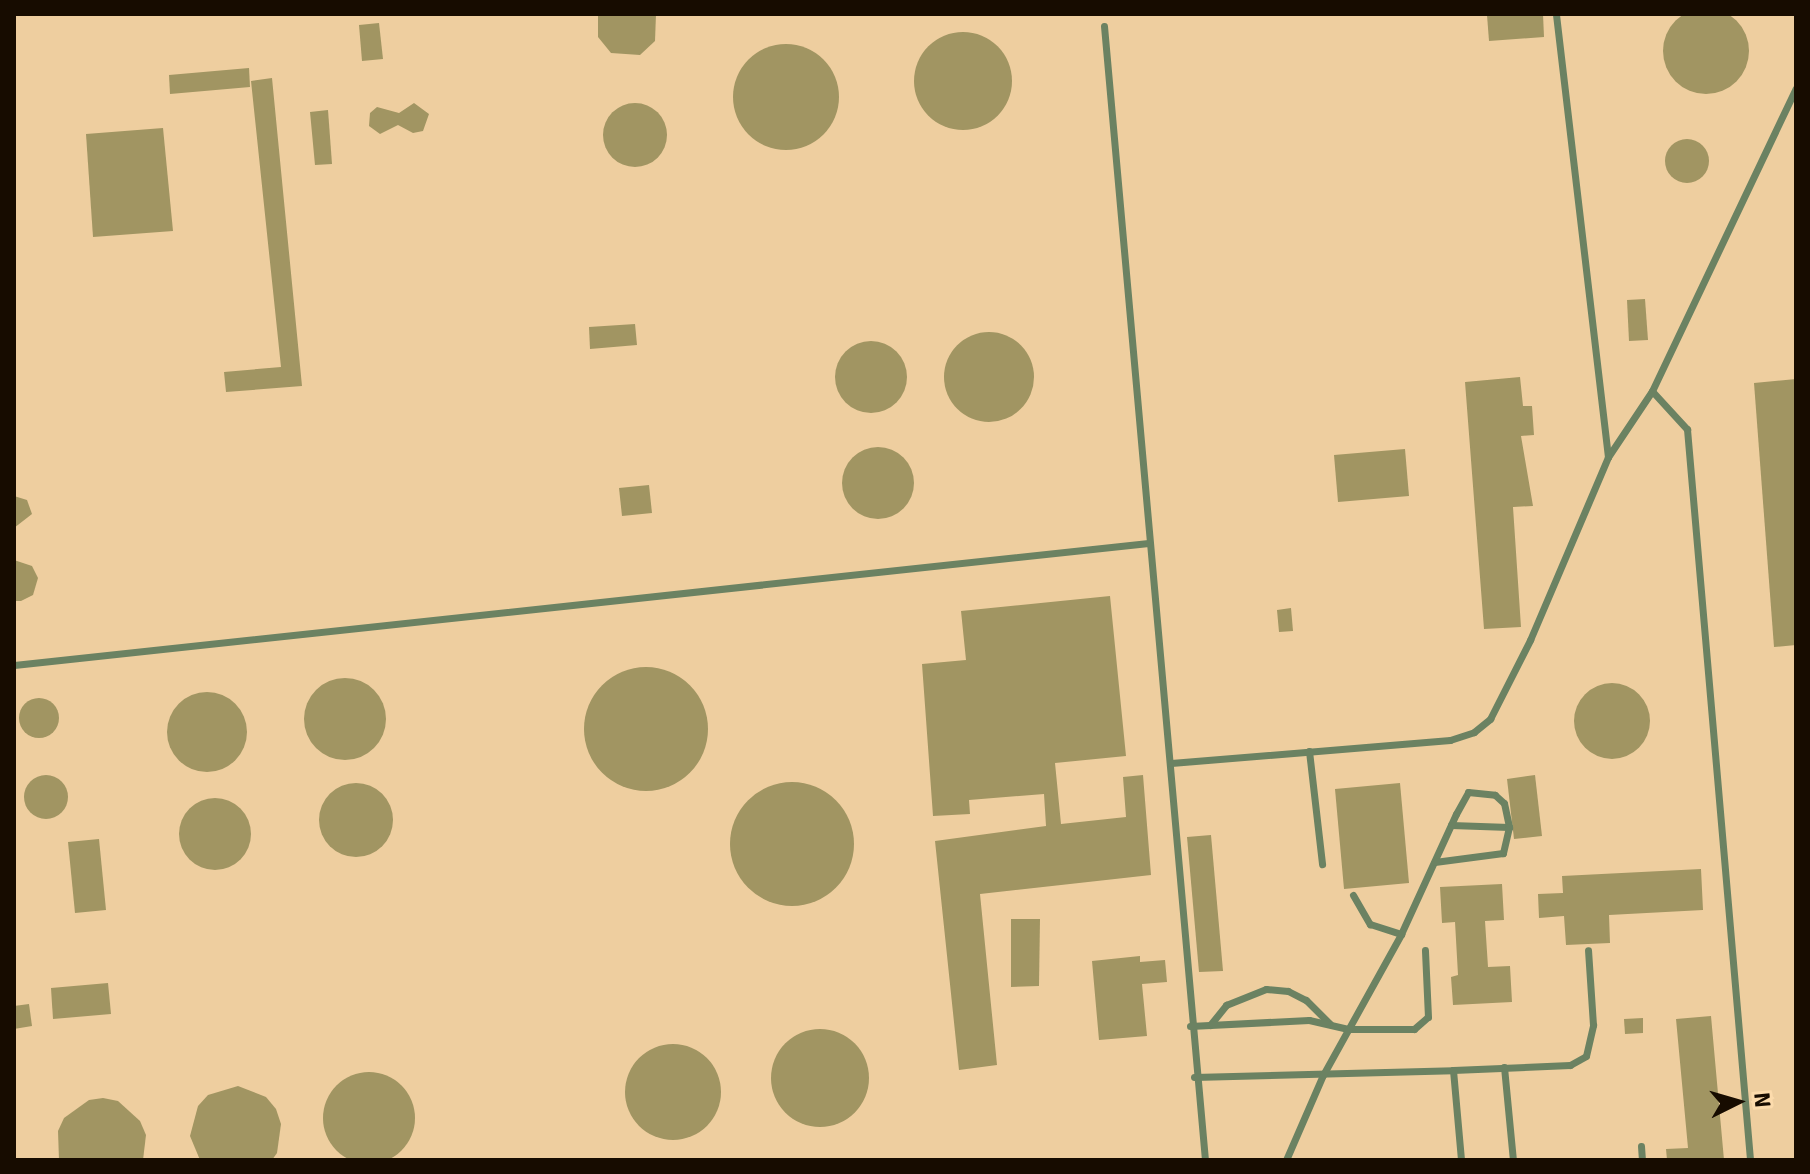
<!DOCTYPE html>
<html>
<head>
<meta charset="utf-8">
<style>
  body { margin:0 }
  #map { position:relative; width:1810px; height:1174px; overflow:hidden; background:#eece9f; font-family:Signika,sans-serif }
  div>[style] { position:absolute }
  .building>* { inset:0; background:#a19562 }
  .round { border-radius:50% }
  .lane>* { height:7px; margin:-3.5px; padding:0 3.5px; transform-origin:3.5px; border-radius:3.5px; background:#6b8262 }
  span { translate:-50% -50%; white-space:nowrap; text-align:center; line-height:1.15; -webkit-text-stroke:6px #fcdbac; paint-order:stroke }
  .frame { position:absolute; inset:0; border:16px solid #170c00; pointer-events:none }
  .north { position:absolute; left:1698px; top:1062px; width:80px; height:80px; -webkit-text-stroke:6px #fcdbac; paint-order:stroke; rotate:85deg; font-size:22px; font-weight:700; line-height:32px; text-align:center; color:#170c00 }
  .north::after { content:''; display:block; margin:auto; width:28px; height:36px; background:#170c00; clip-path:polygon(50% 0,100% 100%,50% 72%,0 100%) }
</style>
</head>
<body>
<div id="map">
  <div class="building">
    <div class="round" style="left:1663px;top:8px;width:86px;height:86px"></div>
    <div style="clip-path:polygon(598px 14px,656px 14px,655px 41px,640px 55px,611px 53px,598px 37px)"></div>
    <div style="clip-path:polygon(1543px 14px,1544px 37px,1489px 41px,1487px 15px)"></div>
    <div style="clip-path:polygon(379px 23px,383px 59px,362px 61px,359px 25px)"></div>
    <div class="round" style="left:914px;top:32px;width:98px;height:98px"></div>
    <div class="round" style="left:733px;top:44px;width:106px;height:106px"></div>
    <div style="clip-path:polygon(249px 68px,250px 87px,170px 94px,169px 75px)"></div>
    <div style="clip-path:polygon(272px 78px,302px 386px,226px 392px,224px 372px,281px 367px,251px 81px)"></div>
    <div style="clip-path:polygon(414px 103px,429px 114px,423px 131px,413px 133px,398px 125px,380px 134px,369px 126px,370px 113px,377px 107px,399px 113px)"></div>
    <div class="round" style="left:603px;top:103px;width:64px;height:64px"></div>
    <div style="clip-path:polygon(328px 110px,332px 164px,315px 165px,310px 112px)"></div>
    <div style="clip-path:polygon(163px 128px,173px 231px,93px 237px,86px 134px)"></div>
    <div class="round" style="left:1665px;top:139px;width:44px;height:44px"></div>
    <div style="clip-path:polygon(1645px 299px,1648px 340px,1629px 341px,1627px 300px)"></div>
    <div style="clip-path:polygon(635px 324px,637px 345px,590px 349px,589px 327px)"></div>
    <div class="round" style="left:944px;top:332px;width:90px;height:90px"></div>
    <div class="round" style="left:835px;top:341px;width:72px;height:72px"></div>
    <div style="clip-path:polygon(1520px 377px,1523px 406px,1532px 406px,1534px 435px,1521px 436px,1533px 506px,1513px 507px,1521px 627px,1484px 629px,1465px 382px)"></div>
    <div style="clip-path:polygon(1796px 379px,1796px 645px,1774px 647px,1754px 383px)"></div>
    <div class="round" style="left:842px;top:447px;width:72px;height:72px"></div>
    <div style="clip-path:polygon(1405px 449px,1409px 496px,1338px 502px,1334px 455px)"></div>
    <div style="clip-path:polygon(649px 485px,652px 513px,622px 516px,619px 488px)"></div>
    <div style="clip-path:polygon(14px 496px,27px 500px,32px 514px,14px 528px)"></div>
    <div style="clip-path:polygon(14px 560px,32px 566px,38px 578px,33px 595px,21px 601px,14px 601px)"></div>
    <div style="clip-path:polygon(1110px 596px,1126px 756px,1055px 763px,1061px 824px,1126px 817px,1123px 777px,1143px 775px,1151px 875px,980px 894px,997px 1065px,959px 1070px,935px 841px,1046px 826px,1044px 794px,969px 800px,970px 814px,933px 816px,922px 664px,966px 660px,961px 611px)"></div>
    <div style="clip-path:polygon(1291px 608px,1293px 631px,1279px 632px,1277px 610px)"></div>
    <div class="round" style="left:584px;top:667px;width:124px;height:124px"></div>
    <div class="round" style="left:304px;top:678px;width:82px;height:82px"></div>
    <div class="round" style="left:1574px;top:683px;width:76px;height:76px"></div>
    <div class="round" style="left:167px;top:692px;width:80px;height:80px"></div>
    <div class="round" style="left:19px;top:698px;width:40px;height:40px"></div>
    <div style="clip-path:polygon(1535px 775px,1542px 836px,1514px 839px,1507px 779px)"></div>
    <div class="round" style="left:24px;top:775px;width:44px;height:44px"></div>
    <div class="round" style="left:730px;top:782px;width:124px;height:124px"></div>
    <div style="clip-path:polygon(1400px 783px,1409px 883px,1344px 889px,1335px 789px)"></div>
    <div class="round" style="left:319px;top:783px;width:74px;height:74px"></div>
    <div class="round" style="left:179px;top:798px;width:72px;height:72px"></div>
    <div style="clip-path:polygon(1211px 835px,1223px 971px,1199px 972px,1187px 837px)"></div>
    <div style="clip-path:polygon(99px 839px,106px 910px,75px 913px,68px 842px)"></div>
    <div style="clip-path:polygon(1701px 869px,1703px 910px,1609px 915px,1610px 943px,1566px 945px,1564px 916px,1539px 918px,1538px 894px,1563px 893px,1562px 876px)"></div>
    <div style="clip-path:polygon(1502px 884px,1504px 920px,1485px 921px,1488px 967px,1510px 966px,1512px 1002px,1453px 1005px,1451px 977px,1458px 975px,1455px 922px,1442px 923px,1440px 887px)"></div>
    <div style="clip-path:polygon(1011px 919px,1040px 919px,1039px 986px,1011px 987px)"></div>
    <div style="clip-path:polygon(1140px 956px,1140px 962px,1165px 960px,1167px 982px,1142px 984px,1147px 1036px,1099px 1040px,1092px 961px)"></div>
    <div style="clip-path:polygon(108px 983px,111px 1014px,53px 1019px,51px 988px)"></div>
    <div style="clip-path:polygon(29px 1004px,32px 1026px,14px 1029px,14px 1006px)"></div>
    <div style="clip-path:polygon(1711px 1016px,1724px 1160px,1667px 1160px,1666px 1149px,1688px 1148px,1676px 1019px)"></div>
    <div style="clip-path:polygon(1643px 1018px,1643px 1033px,1625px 1034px,1624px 1019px)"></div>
    <div class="round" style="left:771px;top:1029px;width:98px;height:98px"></div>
    <div class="round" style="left:625px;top:1044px;width:96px;height:96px"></div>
    <div class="round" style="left:323px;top:1072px;width:92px;height:92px"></div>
    <div style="clip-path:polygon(238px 1086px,266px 1097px,276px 1109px,281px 1124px,277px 1153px,272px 1160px,200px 1160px,190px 1136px,198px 1106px,208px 1095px)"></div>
    <div style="clip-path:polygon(103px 1098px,118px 1101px,140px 1121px,146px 1135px,143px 1160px,59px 1160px,58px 1131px,64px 1118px,89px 1100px)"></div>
  </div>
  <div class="lane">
    <div style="left:1104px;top:26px;width:1138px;rotate:84.91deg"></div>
    <div style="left:1652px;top:391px;width:335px;rotate:-64.6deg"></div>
    <div style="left:1608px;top:457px;width:79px;rotate:-56.3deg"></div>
    <div style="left:1652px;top:391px;width:52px;rotate:47.4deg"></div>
    <div style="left:1687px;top:429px;width:734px;rotate:85.07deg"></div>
    <div style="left:14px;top:665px;width:1141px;rotate:-6.14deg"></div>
    <div style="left:1309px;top:751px;width:114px;rotate:83.4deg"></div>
    <div style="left:1171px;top:763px;width:280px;rotate:-4.7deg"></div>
    <div style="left:1450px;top:740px;width:25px;rotate:-18deg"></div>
    <div style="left:1474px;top:732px;width:21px;rotate:-39deg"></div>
    <div style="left:1490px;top:719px;width:89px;rotate:-63.1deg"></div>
    <div style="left:1530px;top:640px;width:199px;rotate:-66.9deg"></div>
    <div style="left:1608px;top:457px;width:446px;rotate:-96.7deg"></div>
    <div style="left:1451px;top:825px;width:58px;rotate:2deg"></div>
    <div style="left:1353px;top:895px;width:34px;rotate:60deg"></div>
    <div style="left:1370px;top:924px;width:33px;rotate:18deg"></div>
    <div style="left:1210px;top:1025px;width:26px;rotate:-51deg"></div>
    <div style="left:1226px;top:1005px;width:43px;rotate:-21.8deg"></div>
    <div style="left:1266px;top:989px;width:22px;rotate:5deg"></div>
    <div style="left:1288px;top:991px;width:20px;rotate:27deg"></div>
    <div style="left:1306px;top:1000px;width:34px;rotate:45deg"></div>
    <div style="left:1190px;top:1026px;width:119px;rotate:-2.9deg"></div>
    <div style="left:1309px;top:1020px;width:39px;rotate:13deg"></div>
    <div style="left:1347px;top:1029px;width:67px"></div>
    <div style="left:1414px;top:1029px;width:18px;rotate:-41deg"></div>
    <div style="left:1428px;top:1017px;width:67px;rotate:-92.6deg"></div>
    <div style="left:1504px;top:1067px;width:93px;rotate:84.5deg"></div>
    <div style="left:1453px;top:1070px;width:117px;rotate:-2.4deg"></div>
    <div style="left:1570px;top:1065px;width:18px;rotate:-29deg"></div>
    <div style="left:1586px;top:1056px;width:32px;rotate:-77deg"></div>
    <div style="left:1593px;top:1025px;width:75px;rotate:-93.8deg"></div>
    <div style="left:1194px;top:1077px;width:259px;rotate:-1.5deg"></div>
    <div style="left:1453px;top:1070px;width:90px;rotate:84.9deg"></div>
    <div style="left:1641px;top:1146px;width:14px;rotate:86deg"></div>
    <div style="left:1286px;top:1160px;width:93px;rotate:-66.5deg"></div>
    <div style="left:1323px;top:1075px;width:161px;rotate:-61deg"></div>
    <div style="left:1401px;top:934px;width:132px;rotate:-65.4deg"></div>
    <div style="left:1456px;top:814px;width:25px;rotate:-61deg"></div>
    <div style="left:1468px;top:792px;width:27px;rotate:6deg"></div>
    <div style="left:1495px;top:795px;width:12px;rotate:42deg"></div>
    <div style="left:1504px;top:803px;width:25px;rotate:78deg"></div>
    <div style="left:1509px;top:827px;width:27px;rotate:103deg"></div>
    <div style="left:1503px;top:853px;width:69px;rotate:172.5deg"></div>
  </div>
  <div class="frame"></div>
  <div class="north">N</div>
</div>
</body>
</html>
